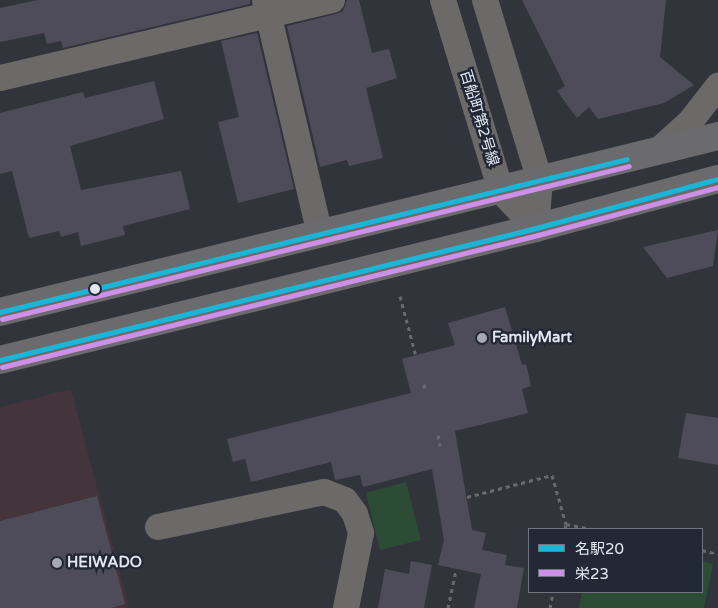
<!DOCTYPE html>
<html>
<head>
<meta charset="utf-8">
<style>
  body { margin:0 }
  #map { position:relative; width:718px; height:608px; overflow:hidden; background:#32343c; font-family:"Varela Round","Noto Sans JP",sans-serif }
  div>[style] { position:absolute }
  .commercial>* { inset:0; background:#44343b }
  .green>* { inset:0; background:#2c4c36 }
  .building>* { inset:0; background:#4f4c59 }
  .path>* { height:3px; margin-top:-1.5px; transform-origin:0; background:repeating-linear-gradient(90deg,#68696a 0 4px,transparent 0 8px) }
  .minor>* { height:26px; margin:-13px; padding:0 13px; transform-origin:13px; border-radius:13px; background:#6b6a69 }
  .major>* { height:28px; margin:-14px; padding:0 14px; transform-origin:14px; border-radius:14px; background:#6b6a6c }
  .bus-1>* { height:5px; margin:-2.5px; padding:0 2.5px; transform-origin:2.5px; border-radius:2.5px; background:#1ab6d8 }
  .bus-2>* { height:5px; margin:-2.5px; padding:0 2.5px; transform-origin:2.5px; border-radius:2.5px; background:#ce8fe9 }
  .dots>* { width:14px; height:14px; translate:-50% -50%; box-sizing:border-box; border:2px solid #232836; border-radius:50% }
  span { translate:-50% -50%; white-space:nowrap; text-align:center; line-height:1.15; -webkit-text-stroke:5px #232836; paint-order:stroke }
  .street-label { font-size:15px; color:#e4e8f1 }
  .poi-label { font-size:15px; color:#e4e8f1; font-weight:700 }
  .left { translate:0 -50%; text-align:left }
  .legend { position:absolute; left:528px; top:528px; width:175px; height:65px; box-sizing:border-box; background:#232836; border:1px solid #707581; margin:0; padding:6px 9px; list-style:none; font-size:15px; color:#e4e8f1 }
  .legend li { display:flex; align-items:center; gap:10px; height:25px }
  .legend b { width:25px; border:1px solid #707581 }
</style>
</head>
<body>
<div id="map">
  <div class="commercial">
    <div style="clip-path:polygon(71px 389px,129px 608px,0 608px,0 407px)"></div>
  </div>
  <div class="green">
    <div style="clip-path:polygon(406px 482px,421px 540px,380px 550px,366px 493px)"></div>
    <div style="clip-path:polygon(702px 561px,713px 564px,704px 608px,579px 608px,582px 592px,702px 592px)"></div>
  </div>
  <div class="building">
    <div style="clip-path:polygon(38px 0,250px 0,250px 4px,63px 48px,61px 41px,47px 44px,44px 33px,0 42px,0 8px)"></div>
    <div style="clip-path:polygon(347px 0,359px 0,372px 53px,389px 49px,397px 78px,366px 88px,383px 158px,349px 166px,347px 160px,320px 167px,287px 26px,336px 14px,343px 11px)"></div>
    <div style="clip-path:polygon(522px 0,666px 0,660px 57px,694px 85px,664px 103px,598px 119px,589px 107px,577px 118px,557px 91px,565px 86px)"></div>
    <div style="clip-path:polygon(257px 33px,294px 189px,238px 203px,218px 122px,239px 117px,221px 41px)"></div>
    <div style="clip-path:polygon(154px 81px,164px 119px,70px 146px,81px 190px,181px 171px,190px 209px,123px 226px,125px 235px,81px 246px,78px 232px,61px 237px,59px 231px,29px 238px,12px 171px,0 174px,0 113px,83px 92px,85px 98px)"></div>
    <div style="clip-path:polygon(718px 230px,713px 266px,667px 278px,643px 247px)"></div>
    <div style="clip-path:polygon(505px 307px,522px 365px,526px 364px,531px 386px,522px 389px,528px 413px,455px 431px,472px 530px,486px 533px,482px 550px,507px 555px,505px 565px,524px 568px,517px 608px,474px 608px,481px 574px,438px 565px,444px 540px,432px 469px,363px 487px,360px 475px,335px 480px,331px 462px,251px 482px,245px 459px,233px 462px,227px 439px,411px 393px,402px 359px,455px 345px,448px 323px)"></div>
    <div style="clip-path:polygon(686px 413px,718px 418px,718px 465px,678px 458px)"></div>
    <div style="clip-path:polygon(97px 496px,125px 604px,111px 608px,0 608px,0 521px)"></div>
    <div style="clip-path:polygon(411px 561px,432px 565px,424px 608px,378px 608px,385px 569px,409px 574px)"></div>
  </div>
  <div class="path">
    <div style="left:400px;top:296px;width:62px;rotate:75.1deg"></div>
    <div style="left:424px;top:384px;width:6px;rotate:81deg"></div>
    <div style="left:438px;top:435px;width:11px;rotate:80deg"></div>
    <div style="left:467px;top:497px;width:88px;rotate:-14.5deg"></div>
    <div style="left:552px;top:475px;width:51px;rotate:74.1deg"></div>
    <div style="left:566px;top:524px;width:26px;rotate:11deg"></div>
    <div style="left:565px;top:529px;width:5px;rotate:-79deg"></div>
    <div style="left:702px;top:550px;width:16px;rotate:14deg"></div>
    <div style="left:448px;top:608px;width:40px;rotate:-78deg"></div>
    <div style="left:550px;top:608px;width:16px;rotate:-79deg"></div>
  </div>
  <div class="minor">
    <div style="left:265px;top:0;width:240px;rotate:76.8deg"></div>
    <div style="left:443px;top:0;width:200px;rotate:73.1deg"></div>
    <div style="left:501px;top:191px;width:51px;rotate:46.6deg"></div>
    <div style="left:485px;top:0;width:189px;rotate:73.1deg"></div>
    <div style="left:540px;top:181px;width:47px;rotate:94.9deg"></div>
    <div style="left:0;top:78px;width:341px;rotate:-13.2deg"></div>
    <div style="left:658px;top:151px;width:43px;rotate:-42.2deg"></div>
    <div style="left:690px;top:122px;width:46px;rotate:-52.1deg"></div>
    <div style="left:158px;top:527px;width:170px;rotate:-11.9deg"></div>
    <div style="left:324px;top:492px;width:22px;rotate:21deg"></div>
    <div style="left:345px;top:500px;width:17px;rotate:54deg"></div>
    <div style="left:355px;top:514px;width:20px;rotate:72deg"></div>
    <div style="left:361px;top:533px;width:76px;rotate:101.3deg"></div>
  </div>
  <div class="major">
    <div style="left:0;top:312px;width:739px;rotate:-13.77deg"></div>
    <div style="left:0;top:360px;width:552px;rotate:-13.83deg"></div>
    <div style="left:536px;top:228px;width:188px;rotate:-15.1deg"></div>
  </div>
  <div class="bus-1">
    <div style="left:0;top:312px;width:645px;rotate:-13.71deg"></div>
    <div style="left:0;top:360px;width:552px;rotate:-13.83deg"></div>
    <div style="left:536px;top:228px;width:188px;rotate:-15.1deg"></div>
  </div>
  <div class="bus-2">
    <div style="left:2px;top:319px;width:645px;rotate:-13.71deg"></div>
    <div style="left:2px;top:367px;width:552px;rotate:-13.83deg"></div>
    <div style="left:538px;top:235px;width:186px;rotate:-14.9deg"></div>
  </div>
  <div class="dots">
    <div style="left:95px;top:289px;background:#e4e8f1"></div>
    <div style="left:482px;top:338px;background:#a6a9b2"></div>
    <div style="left:57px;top:563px;background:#a6a9b2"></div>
  </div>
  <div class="street-label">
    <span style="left:479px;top:118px;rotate:73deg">百船町第2号線</span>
  </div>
  <div class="poi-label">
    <span class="left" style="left:492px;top:338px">FamilyMart</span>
    <span class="left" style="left:67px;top:563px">HEIWADO</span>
  </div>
  <ul class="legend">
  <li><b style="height:6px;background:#1ab6d8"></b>名駅20</li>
  <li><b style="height:6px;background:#ce8fe9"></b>栄23</li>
  </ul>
</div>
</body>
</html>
